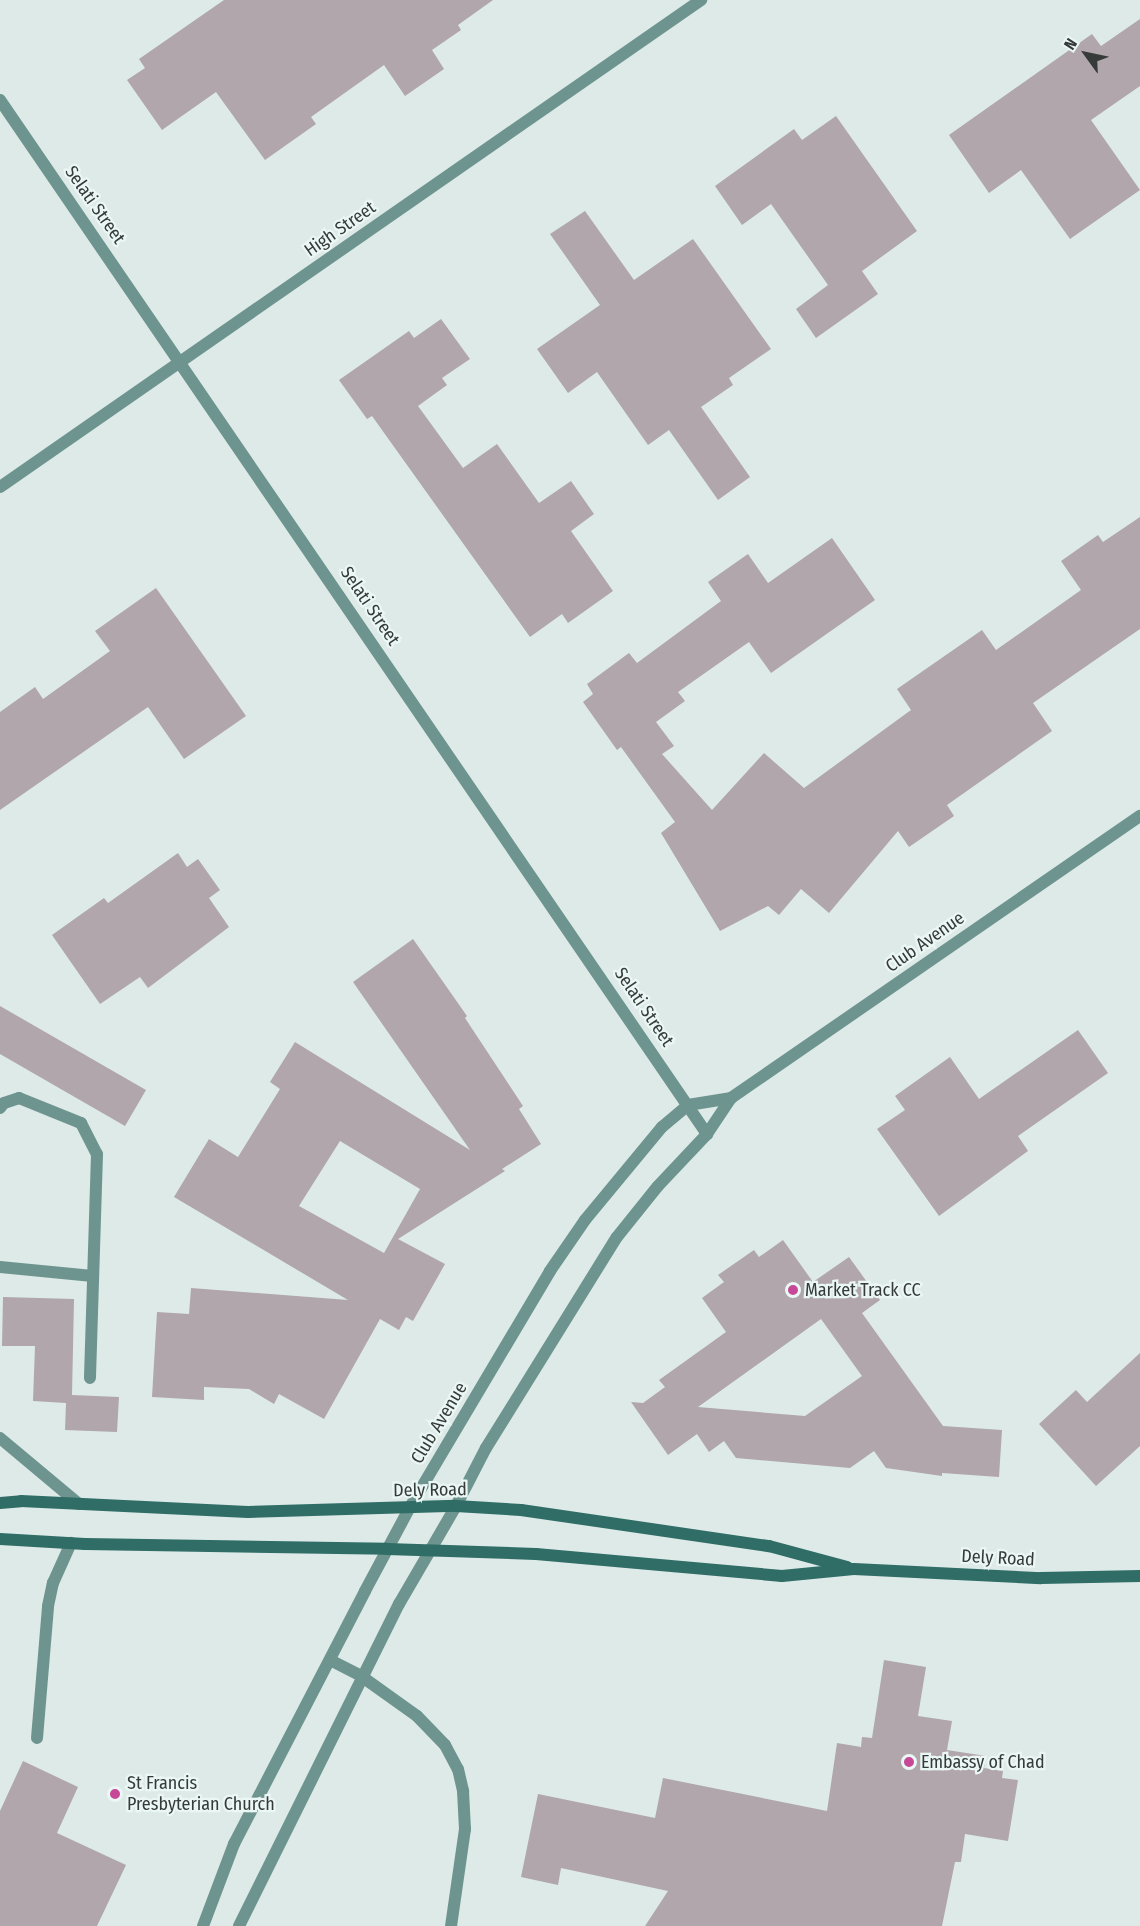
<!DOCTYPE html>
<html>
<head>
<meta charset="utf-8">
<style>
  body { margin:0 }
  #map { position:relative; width:1140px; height:1926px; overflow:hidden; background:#ddeae8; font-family:"Fira Sans Condensed",sans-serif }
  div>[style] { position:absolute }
  .building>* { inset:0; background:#b0a6ab }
  .lane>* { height:12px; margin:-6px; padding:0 6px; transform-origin:6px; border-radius:6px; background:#6e948f }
  .street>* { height:12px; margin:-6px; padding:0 6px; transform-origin:6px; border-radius:6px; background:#6e948f }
  .secondary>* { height:12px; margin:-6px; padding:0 6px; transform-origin:6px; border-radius:6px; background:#2f6d66 }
  .dots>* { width:16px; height:16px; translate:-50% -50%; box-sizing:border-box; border:3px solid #eaf7f5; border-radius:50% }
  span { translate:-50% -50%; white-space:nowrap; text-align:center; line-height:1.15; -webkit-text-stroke:4.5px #eaf7f5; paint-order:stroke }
  .street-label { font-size:18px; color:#363b3a }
  .poi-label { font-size:18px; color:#363b3a }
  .left { translate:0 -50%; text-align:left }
  .north { position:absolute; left:1056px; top:24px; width:60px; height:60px; -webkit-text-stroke:4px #eaf7f5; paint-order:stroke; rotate:303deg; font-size:16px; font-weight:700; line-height:24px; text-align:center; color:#363b3a }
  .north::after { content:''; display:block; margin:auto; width:21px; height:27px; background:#363b3a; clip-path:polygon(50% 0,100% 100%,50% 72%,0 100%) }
</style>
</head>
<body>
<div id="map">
  <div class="building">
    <div style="clip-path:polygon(224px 0,493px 0,458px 25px,461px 30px,432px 50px,444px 69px,405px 96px,384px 65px,311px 117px,316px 124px,265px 160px,216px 92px,162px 130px,127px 80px,145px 68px,139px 59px)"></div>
    <div style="clip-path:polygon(1140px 19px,1140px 86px,1091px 120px,1140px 190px,1070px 239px,1021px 170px,989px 193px,949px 135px,1092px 34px,1101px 46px)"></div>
    <div style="clip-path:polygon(836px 116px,917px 231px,862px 271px,878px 294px,816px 338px,796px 309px,828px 285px,771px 204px,742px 225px,715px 186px,794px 129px,802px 140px)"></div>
    <div style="clip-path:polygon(585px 211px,634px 280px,693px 239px,771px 349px,729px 378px,733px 385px,701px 407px,750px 477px,718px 500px,669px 430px,648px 445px,597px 372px,568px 393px,537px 349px,600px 305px,550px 234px)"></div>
    <div style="clip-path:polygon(441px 319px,470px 359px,442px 378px,447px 385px,418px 406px,463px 468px,497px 444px,539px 503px,571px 481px,594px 514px,571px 531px,613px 591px,568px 623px,562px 614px,530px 637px,372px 416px,367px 419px,339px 380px,409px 331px,414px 338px)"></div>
    <div style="clip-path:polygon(1140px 517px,1140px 629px,1033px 703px,1052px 731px,947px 805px,954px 816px,909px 847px,898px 831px,829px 913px,801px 889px,779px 915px,768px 906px,720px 931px,661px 833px,675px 822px,621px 747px,617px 750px,583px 702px,593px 694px,587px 684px,629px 653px,637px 663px,721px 601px,708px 582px,748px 554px,768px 583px,832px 538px,875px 600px,771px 673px,749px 642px,678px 692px,685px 701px,656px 722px,674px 746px,662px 754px,712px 810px,764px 753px,804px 788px,911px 710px,897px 689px,982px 630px,996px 650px,1081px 590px,1061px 561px,1098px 535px,1103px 542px)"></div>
    <div style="clip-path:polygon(156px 588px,246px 716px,184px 759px,148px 707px,0 810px,0 712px,35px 687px,43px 699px,110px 651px,95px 631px)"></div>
    <div style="clip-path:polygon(178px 853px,187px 867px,198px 859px,220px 890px,209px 898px,229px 927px,148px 988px,140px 977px,100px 1004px,52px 935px,104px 898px,108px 903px)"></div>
    <div style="clip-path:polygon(evenodd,413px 939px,467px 1016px,465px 1018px,523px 1106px,519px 1109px,541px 1144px,502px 1169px,505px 1171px,398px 1239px,445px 1264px,413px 1321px,406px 1317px,399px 1330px,380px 1319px,324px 1419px,279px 1394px,274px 1404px,249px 1389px,204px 1387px,204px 1400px,152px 1397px,157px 1312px,189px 1314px,191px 1288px,348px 1300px,174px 1197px,209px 1139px,238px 1157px,280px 1089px,270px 1082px,295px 1042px,470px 1150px,353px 982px,413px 939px,340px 1141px,420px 1189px,384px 1253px,299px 1206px,340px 1141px)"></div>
    <div style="clip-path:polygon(0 1006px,146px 1090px,125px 1126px,0 1054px)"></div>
    <div style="clip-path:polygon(1078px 1030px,1108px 1073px,1018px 1136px,1028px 1151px,939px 1216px,877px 1129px,905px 1110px,895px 1096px,950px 1057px,979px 1099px)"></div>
    <div style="clip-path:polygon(evenodd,783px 1240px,813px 1282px,849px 1257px,880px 1300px,862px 1313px,943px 1426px,1002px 1430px,999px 1477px,942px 1473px,942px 1476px,886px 1468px,874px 1451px,850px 1468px,736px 1458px,724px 1441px,709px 1452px,697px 1434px,668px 1455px,631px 1402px,643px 1403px,665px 1387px,659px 1380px,726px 1332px,702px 1298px,724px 1282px,718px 1275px,754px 1250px,759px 1257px,783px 1240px,821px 1319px,862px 1376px,805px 1416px,698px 1407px,821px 1319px)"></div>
    <div style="clip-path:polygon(3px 1297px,74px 1299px,72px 1395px,119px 1397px,117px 1432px,65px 1430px,66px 1403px,33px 1401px,35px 1346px,2px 1346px)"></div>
    <div style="clip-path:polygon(1140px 1353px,1140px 1446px,1096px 1486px,1039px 1424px,1076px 1390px,1087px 1402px)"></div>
    <div style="clip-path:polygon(884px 1660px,926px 1667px,918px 1716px,952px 1721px,947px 1750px,986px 1756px,984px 1768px,1003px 1771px,1002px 1778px,1018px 1780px,1008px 1841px,965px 1834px,961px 1862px,955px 1862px,942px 1926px,645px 1926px,668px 1891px,561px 1868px,558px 1885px,521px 1877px,538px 1794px,655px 1818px,663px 1778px,827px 1811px,837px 1743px,861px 1747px,862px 1737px,872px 1738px)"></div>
    <div style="clip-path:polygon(23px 1761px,78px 1787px,57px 1833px,126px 1865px,97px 1926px,0 1926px,0 1811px)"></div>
  </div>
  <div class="lane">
    <div style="left:0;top:1108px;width:6px;rotate:-51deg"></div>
    <div style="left:4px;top:1103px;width:16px;rotate:-18deg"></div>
    <div style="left:19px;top:1098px;width:67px;rotate:22deg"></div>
    <div style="left:81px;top:1123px;width:35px;rotate:63deg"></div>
    <div style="left:97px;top:1154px;width:224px;rotate:91.8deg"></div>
    <div style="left:0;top:1267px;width:93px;rotate:5.5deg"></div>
    <div style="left:0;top:1438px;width:103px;rotate:39.9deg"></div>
    <div style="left:37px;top:1738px;width:132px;rotate:-85.2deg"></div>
    <div style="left:48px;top:1606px;width:24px;rotate:-78deg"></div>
    <div style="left:53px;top:1583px;width:44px;rotate:-65.8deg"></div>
  </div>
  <div class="street">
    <div style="left:0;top:100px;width:1253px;rotate:55.64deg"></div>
    <div style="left:0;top:487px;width:854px;rotate:-34.79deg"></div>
    <div style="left:330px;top:1660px;width:35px;rotate:27deg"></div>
    <div style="left:361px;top:1676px;width:69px;rotate:35.5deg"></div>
    <div style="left:417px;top:1716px;width:40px;rotate:46deg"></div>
    <div style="left:445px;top:1745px;width:27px;rotate:62deg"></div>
    <div style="left:458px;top:1769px;width:23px;rotate:77deg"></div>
    <div style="left:463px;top:1791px;width:38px;rotate:87deg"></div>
    <div style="left:465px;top:1829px;width:98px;rotate:98.2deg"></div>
    <div style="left:203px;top:1926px;width:88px;rotate:-69.3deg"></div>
    <div style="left:234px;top:1844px;width:285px;rotate:-62.6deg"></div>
    <div style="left:365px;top:1591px;width:95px;rotate:-61.8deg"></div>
    <div style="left:410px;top:1507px;width:274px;rotate:-59.3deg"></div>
    <div style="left:550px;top:1271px;width:62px;rotate:-55.5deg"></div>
    <div style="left:585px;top:1220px;width:121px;rotate:-50.4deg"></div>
    <div style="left:662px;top:1127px;width:34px;rotate:-40deg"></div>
    <div style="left:688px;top:1105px;width:44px;rotate:-9.2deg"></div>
    <div style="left:239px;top:1926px;width:360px;rotate:-63.6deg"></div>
    <div style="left:399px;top:1604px;width:113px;rotate:-59.8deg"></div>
    <div style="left:456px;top:1506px;width:65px;rotate:-62.7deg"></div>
    <div style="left:486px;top:1448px;width:248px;rotate:-58.2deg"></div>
    <div style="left:617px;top:1237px;width:65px;rotate:-51.2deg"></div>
    <div style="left:658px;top:1186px;width:71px;rotate:-46.7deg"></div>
    <div style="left:707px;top:1134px;width:43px;rotate:-56.3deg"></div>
    <div style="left:731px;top:1098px;width:497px;rotate:-34.6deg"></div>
  </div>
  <div class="secondary">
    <div style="left:0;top:1503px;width:21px;rotate:-5deg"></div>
    <div style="left:21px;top:1501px;width:227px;rotate:2.8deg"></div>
    <div style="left:248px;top:1512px;width:208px;rotate:-1.7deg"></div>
    <div style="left:456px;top:1506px;width:65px;rotate:3.5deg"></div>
    <div style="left:521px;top:1510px;width:251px;rotate:8.3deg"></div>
    <div style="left:769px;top:1546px;width:81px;rotate:15.1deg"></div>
    <div style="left:0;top:1539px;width:85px;rotate:3.4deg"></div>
    <div style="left:85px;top:1544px;width:302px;rotate:0.9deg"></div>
    <div style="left:387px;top:1549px;width:149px;rotate:1.9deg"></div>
    <div style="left:536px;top:1554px;width:247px;rotate:5.1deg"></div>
    <div style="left:782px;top:1576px;width:72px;rotate:-5.6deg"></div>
    <div style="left:854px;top:1569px;width:187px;rotate:2.8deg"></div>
    <div style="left:1041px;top:1578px;width:99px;rotate:-1.2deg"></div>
  </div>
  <div class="dots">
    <div style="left:793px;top:1290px;background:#c64896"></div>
    <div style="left:909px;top:1762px;background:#c64896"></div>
    <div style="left:115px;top:1794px;background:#c64896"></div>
  </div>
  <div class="street-label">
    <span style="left:95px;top:205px;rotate:55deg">Selati Street</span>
    <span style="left:340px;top:229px;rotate:-35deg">High Street</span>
    <span style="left:370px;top:606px;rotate:56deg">Selati Street</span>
    <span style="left:925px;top:942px;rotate:-35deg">Club Avenue</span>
    <span style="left:644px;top:1007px;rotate:56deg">Selati Street</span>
    <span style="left:439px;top:1423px;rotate:-59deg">Club Avenue</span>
    <span style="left:430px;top:1490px;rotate:-1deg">Dely Road</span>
    <span style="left:998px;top:1558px;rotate:3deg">Dely Road</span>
  </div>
  <div class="poi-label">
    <span class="left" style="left:805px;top:1290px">Market Track CC</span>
    <span class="left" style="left:921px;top:1762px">Embassy of Chad</span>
    <span class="left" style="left:127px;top:1794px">St Francis<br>Presbyterian Church</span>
  </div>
  <div class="north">N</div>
</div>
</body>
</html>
